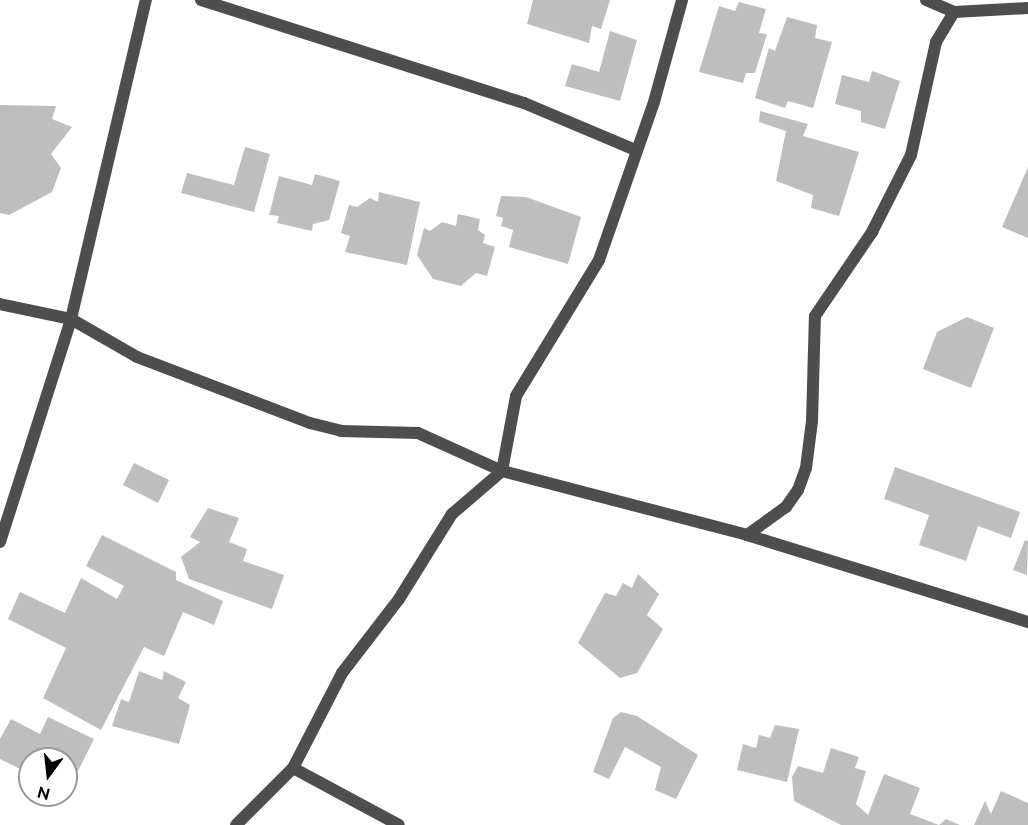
<!DOCTYPE html>
<html>
<head>
<meta charset="utf-8">
<style>
  body { margin:0 }
  #map { position:relative; width:1028px; height:825px; overflow:hidden; background:#fff; font-family:Raleway,sans-serif }
  div>[style] { position:absolute }
  .building>* { inset:0; background:#bebebe }
  .minor>* { height:12px; margin:-6px; padding:0 6px; transform-origin:6px; border-radius:6px; background:#4e4e4e }
  span { translate:-50% -50%; white-space:nowrap; text-align:center; line-height:1.15; -webkit-text-stroke:5px #fff; paint-order:stroke }
  .north { position:absolute; left:18px; top:747px; width:60px; height:60px; box-sizing:border-box; background:#fff; border:2px solid #999; border-radius:50%; rotate:195deg; font-size:16px; font-weight:700; line-height:24px; text-align:center; color:#000 }
  .north::after { content:''; display:block; margin:auto; width:21px; height:27px; background:#000; clip-path:polygon(50% 0,100% 100%,50% 72%,0 100%) }
</style>
</head>
<body>
<div id="map">
  <div class="building">
    <div style="clip-path:polygon(533px 0,610px 0,601px 29px,592px 26px,589px 43px,527px 24px)"></div>
    <div style="clip-path:polygon(739px 2px,766px 9px,759px 33px,767px 34px,755px 73px,746px 73px,743px 83px,699px 72px,719px 6px,735px 11px)"></div>
    <div style="clip-path:polygon(787px 17px,817px 25px,815px 38px,832px 42px,813px 108px,788px 101px,785px 108px,755px 98px,769px 48px,775px 51px)"></div>
    <div style="clip-path:polygon(610px 31px,637px 40px,620px 101px,565px 86px,572px 64px,599px 72px)"></div>
    <div style="clip-path:polygon(872px 71px,900px 81px,885px 129px,861px 122px,861px 111px,835px 104px,842px 75px,869px 82px)"></div>
    <div style="clip-path:polygon(0 105px,56px 106px,52px 119px,72px 127px,51px 154px,61px 168px,52px 192px,9px 215px,0 213px)"></div>
    <div style="clip-path:polygon(760px 111px,808px 124px,803px 136px,859px 152px,839px 216px,811px 208px,813px 195px,776px 181px,786px 131px,759px 122px)"></div>
    <div style="clip-path:polygon(245px 147px,270px 154px,254px 212px,181px 193px,187px 173px,234px 185px)"></div>
    <div style="clip-path:polygon(1028px 167px,1028px 238px,1002px 227px)"></div>
    <div style="clip-path:polygon(315px 174px,340px 181px,329px 220px,313px 224px,312px 231px,277px 223px,279px 216px,269px 215px,279px 176px,312px 185px)"></div>
    <div style="clip-path:polygon(379px 192px,420px 202px,407px 265px,345px 252px,350px 236px,341px 233px,349px 205px,357px 207px,370px 198px,378px 202px)"></div>
    <div style="clip-path:polygon(501px 196px,526px 197px,581px 217px,568px 264px,509px 247px,513px 230px,501px 226px,503px 218px,496px 216px)"></div>
    <div style="clip-path:polygon(458px 214px,480px 219px,478px 230px,485px 235px,483px 243px,495px 247px,487px 276px,476px 273px,461px 286px,433px 279px,417px 255px,424px 228px,430px 231px,442px 222px,456px 226px)"></div>
    <div style="clip-path:polygon(967px 317px,994px 328px,971px 388px,923px 369px,937px 332px)"></div>
    <div style="clip-path:polygon(134px 463px,169px 480px,158px 503px,123px 485px)"></div>
    <div style="clip-path:polygon(895px 467px,1020px 512px,1011px 538px,978px 526px,966px 561px,919px 545px,929px 515px,884px 499px)"></div>
    <div style="clip-path:polygon(208px 508px,239px 518px,229px 542px,247px 549px,243px 561px,284px 575px,272px 609px,189px 579px,181px 557px,200px 542px,190px 537px)"></div>
    <div style="clip-path:polygon(102px 535px,176px 572px,176px 580px,223px 601px,214px 625px,183px 612px,164px 656px,144px 647px,101px 730px,43px 698px,66px 648px,8px 619px,20px 592px,65px 613px,81px 578px,117px 599px,124px 586px,86px 566px)"></div>
    <div style="clip-path:polygon(1025px 540px,1028px 541px,1027px 575px,1013px 570px)"></div>
    <div style="clip-path:polygon(638px 574px,659px 594px,647px 615px,663px 629px,637px 673px,620px 678px,578px 643px,605px 593px,616px 596px,623px 583px,632px 588px)"></div>
    <div style="clip-path:polygon(139px 671px,162px 680px,164px 671px,186px 682px,178px 698px,190px 705px,179px 744px,112px 726px,121px 699px,129px 702px)"></div>
    <div style="clip-path:polygon(621px 712px,637px 716px,698px 755px,676px 799px,655px 790px,661px 767px,625px 747px,609px 779px,593px 772px,613px 718px)"></div>
    <div style="clip-path:polygon(48px 717px,94px 739px,66px 795px,66px 759px,30px 759px,30px 774px,0 759px,0 739px,11px 719px,40px 734px)"></div>
    <div style="clip-path:polygon(775px 725px,799px 729px,787px 782px,737px 770px,743px 744px,756px 748px,759px 735px,770px 738px)"></div>
    <div style="clip-path:polygon(831px 748px,859px 757px,855px 768px,866px 771px,856px 804px,868px 815px,884px 774px,920px 788px,910px 814px,939px 825px,841px 825px,794px 801px,792px 777px,798px 766px,823px 773px)"></div>
    <div style="clip-path:polygon(1001px 791px,1028px 803px,1028px 825px,974px 825px,985px 801px,991px 814px)"></div>
    <div style="clip-path:polygon(946px 819px,960px 825px,939px 825px)"></div>
  </div>
  <div class="minor">
    <div style="left:201px;top:0;width:339px;rotate:17.7deg"></div>
    <div style="left:524px;top:103px;width:121px;rotate:22.9deg"></div>
    <div style="left:926px;top:0;width:30px;rotate:23deg"></div>
    <div style="left:954px;top:12px;width:74px;rotate:-3.1deg"></div>
    <div style="left:0;top:304px;width:73px;rotate:11.9deg"></div>
    <div style="left:71px;top:319px;width:76px;rotate:29.9deg"></div>
    <div style="left:137px;top:357px;width:185px;rotate:20.9deg"></div>
    <div style="left:310px;top:423px;width:32px;rotate:14deg"></div>
    <div style="left:341px;top:431px;width:77px;rotate:1.5deg"></div>
    <div style="left:418px;top:433px;width:92px;rotate:24.3deg"></div>
    <div style="left:502px;top:471px;width:253px;rotate:14.6deg"></div>
    <div style="left:747px;top:535px;width:48px;rotate:-35.7deg"></div>
    <div style="left:786px;top:507px;width:21px;rotate:-55deg"></div>
    <div style="left:798px;top:490px;width:23px;rotate:-70deg"></div>
    <div style="left:806px;top:468px;width:47px;rotate:-82.7deg"></div>
    <div style="left:812px;top:421px;width:105px;rotate:-88.4deg"></div>
    <div style="left:815px;top:316px;width:102px;rotate:-55.8deg"></div>
    <div style="left:872px;top:232px;width:86px;rotate:-63.1deg"></div>
    <div style="left:911px;top:155px;width:116px;rotate:-77.5deg"></div>
    <div style="left:936px;top:42px;width:35px;rotate:-59deg"></div>
    <div style="left:747px;top:535px;width:294px;rotate:17.2deg"></div>
    <div style="left:0;top:542px;width:234px;rotate:-72.3deg"></div>
    <div style="left:71px;top:319px;width:328px;rotate:-76.8deg"></div>
    <div style="left:293px;top:768px;width:120px;rotate:28.3deg"></div>
    <div style="left:236px;top:825px;width:81px;rotate:-45deg"></div>
    <div style="left:293px;top:768px;width:107px;rotate:-62.7deg"></div>
    <div style="left:342px;top:673px;width:93px;rotate:-52.4deg"></div>
    <div style="left:399px;top:599px;width:100px;rotate:-58.1deg"></div>
    <div style="left:452px;top:514px;width:66px;rotate:-40.7deg"></div>
    <div style="left:502px;top:471px;width:76px;rotate:-79.4deg"></div>
    <div style="left:516px;top:396px;width:159px;rotate:-58.6deg"></div>
    <div style="left:599px;top:260px;width:167px;rotate:-70.8deg"></div>
    <div style="left:654px;top:102px;width:106px;rotate:-74.6deg"></div>
  </div>
  <div class="north">N</div>
</div>
</body>
</html>
